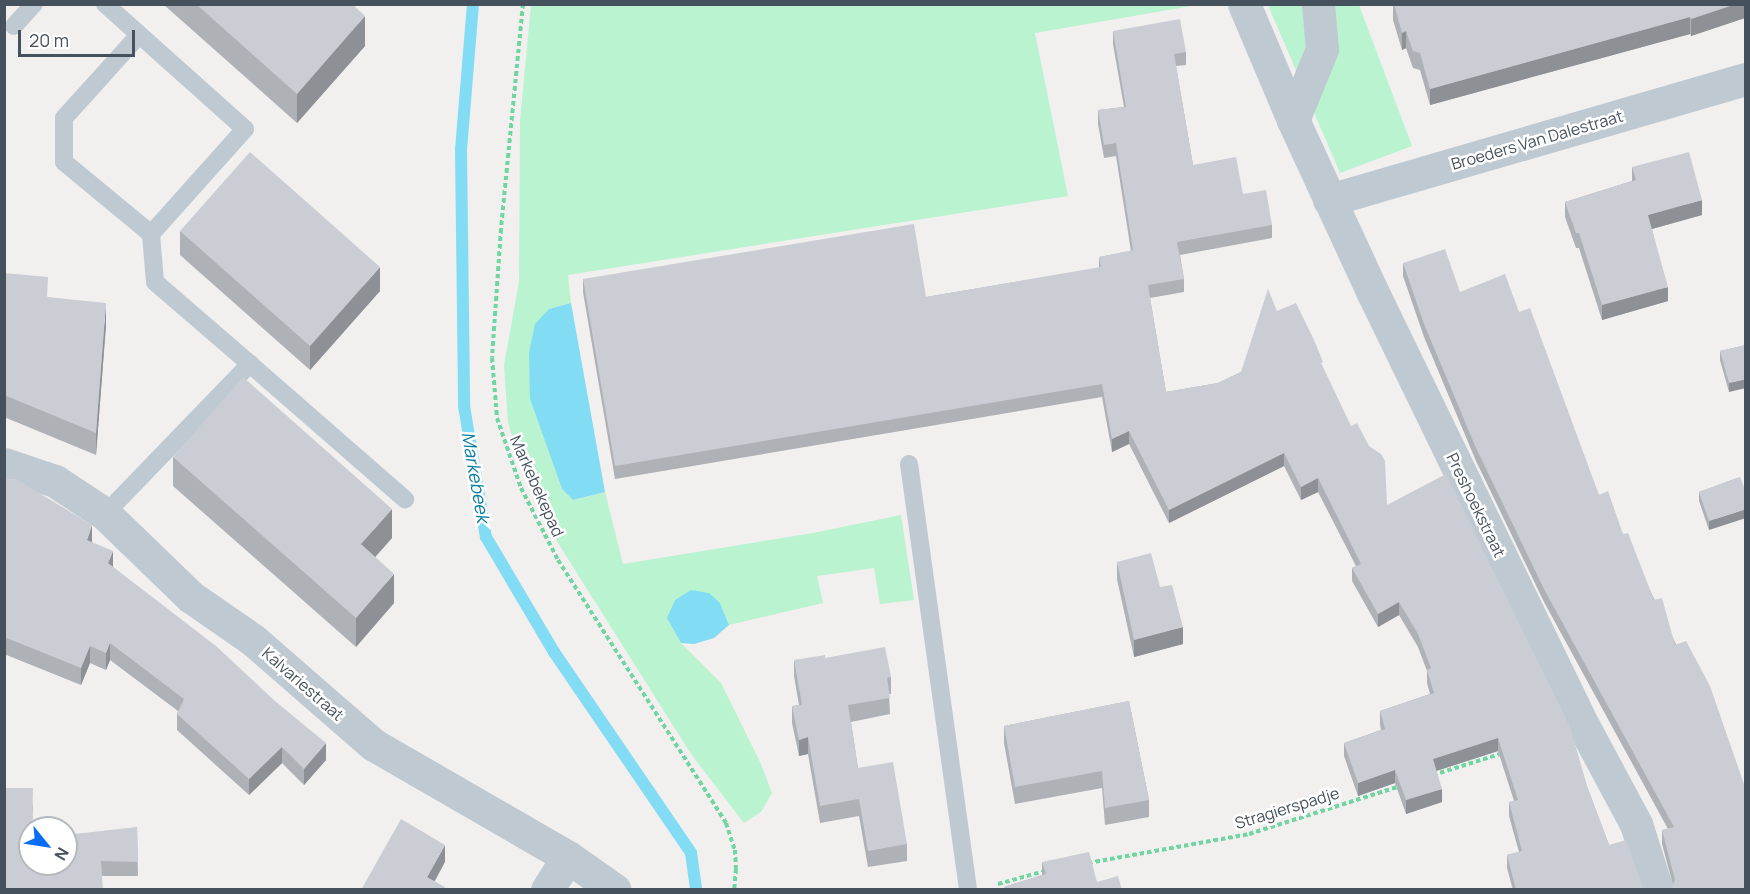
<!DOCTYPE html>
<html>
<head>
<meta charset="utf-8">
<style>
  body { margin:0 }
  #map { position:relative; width:1750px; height:894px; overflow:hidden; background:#f2efef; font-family:Manrope,sans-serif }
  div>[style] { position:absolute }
  .green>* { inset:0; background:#b9f3d0 }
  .water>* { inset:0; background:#82dcf4 }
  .stream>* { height:12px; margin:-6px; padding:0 6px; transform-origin:6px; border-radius:6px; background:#82dcf4 }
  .path>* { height:4px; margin-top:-2px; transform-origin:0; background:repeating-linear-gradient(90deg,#6ed5a3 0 4.5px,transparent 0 7.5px) }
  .service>* { height:18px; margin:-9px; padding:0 9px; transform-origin:9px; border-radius:9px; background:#bec9d2 }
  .minor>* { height:33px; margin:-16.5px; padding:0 16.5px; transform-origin:16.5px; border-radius:16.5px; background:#bec9d2 }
  .wall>* { inset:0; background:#aeb1b6 }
  .shaded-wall>* { inset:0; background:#8d9094 }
  .building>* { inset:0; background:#caced4 }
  span { translate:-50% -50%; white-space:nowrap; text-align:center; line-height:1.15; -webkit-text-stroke:5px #fff; paint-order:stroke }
  .street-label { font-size:16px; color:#45525e }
  .water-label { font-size:18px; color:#037c9e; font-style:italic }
  .frame { position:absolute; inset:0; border:6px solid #45525e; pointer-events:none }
  .north { position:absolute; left:18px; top:816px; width:60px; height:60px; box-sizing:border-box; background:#fff; border:2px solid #b5babf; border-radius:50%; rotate:120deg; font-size:16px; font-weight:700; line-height:24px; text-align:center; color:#45525e }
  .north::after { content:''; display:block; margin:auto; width:21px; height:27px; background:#086df3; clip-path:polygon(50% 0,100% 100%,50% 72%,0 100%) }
  .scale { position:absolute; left:18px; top:30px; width:117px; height:27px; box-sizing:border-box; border:3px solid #45525e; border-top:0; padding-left:8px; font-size:18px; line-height:21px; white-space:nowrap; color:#45525e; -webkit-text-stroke:4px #fff; paint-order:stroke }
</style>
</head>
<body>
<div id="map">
  <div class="green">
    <div style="clip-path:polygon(531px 5px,1197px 5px,1035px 33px,1068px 196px,568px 275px,571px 303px,549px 309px,530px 399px,562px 489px,573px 500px,605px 492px,623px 564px,813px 533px,901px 515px,914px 600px,880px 604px,874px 568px,817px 576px,823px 603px,729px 625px,720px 603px,675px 600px,668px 618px,681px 643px,721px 683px,761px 764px,772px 793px,761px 812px,744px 823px,691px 754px,558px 543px,536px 501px,519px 462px,508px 422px,504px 365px,519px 282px,520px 121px)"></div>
    <div style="clip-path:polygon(1268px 5px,1359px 5px,1412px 146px,1340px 173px)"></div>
  </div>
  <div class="water">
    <div style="clip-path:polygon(571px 303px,605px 492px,573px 500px,562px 489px,530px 399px,529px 353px,535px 324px,549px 309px)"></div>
    <div style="clip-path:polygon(691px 590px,709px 593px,720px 603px,729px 625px,714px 638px,694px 644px,681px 643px,667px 618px,675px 600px)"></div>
  </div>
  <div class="stream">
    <div style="left:473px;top:4px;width:145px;rotate:94.7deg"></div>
    <div style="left:461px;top:149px;width:257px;rotate:89.3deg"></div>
    <div style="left:464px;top:406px;width:133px;rotate:80.5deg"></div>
    <div style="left:486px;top:537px;width:134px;rotate:59.4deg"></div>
    <div style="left:554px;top:652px;width:243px;rotate:55.7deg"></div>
    <div style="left:691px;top:853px;width:37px;rotate:82deg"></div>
  </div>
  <div class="path">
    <div style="left:523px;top:4px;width:226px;rotate:95.6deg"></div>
    <div style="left:501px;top:229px;width:129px;rotate:94deg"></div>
    <div style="left:492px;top:358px;width:60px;rotate:85.2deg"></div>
    <div style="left:497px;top:418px;width:74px;rotate:71.1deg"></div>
    <div style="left:521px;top:488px;width:81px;rotate:62.8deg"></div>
    <div style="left:558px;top:560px;width:312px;rotate:57.4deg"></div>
    <div style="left:726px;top:823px;width:28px;rotate:72deg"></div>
    <div style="left:735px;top:850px;width:19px;rotate:87deg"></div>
    <div style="left:736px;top:869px;width:21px;rotate:95deg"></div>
    <div style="left:1433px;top:775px;width:73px;rotate:-17.4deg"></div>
    <div style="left:1088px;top:863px;width:164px;rotate:-10.2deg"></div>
    <div style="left:1249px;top:834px;width:158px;rotate:-17.6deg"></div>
    <div style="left:998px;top:884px;width:49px;rotate:-15.5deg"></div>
  </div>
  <div class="service">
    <div style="left:14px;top:26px;width:30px;rotate:-48deg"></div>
    <div style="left:139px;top:35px;width:112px;rotate:132.1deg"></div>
    <div style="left:64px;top:118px;width:44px;rotate:90deg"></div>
    <div style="left:64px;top:162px;width:113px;rotate:39.6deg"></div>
    <div style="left:250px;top:364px;width:206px;rotate:41.1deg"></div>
    <div style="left:909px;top:464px;width:430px;rotate:82.1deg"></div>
    <div style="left:105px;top:514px;width:209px;rotate:-46deg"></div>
    <div style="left:250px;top:364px;width:125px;rotate:-139.2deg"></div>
    <div style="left:155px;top:282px;width:48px;rotate:-94.8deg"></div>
    <div style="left:151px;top:234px;width:141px;rotate:-48.2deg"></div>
    <div style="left:245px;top:129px;width:188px;rotate:-138.2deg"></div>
  </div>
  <div class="minor">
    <div style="left:1244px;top:4px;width:126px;rotate:67.1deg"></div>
    <div style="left:1293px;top:120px;width:188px;rotate:65.2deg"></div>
    <div style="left:1372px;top:291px;width:485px;rotate:64.1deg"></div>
    <div style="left:1584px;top:727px;width:110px;rotate:61.8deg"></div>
    <div style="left:1636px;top:824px;width:69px;rotate:72.3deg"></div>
    <div style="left:1293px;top:120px;width:77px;rotate:-67.8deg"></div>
    <div style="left:1322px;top:49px;width:45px;rotate:-95.1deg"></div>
    <div style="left:1329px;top:200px;width:434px;rotate:-16.2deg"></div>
    <div style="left:4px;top:464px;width:54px;rotate:18.4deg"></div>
    <div style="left:55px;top:481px;width:60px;rotate:33.4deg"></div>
    <div style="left:105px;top:514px;width:120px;rotate:44deg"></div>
    <div style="left:191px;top:597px;width:75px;rotate:34.7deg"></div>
    <div style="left:253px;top:640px;width:160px;rotate:41deg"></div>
    <div style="left:374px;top:745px;width:224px;rotate:30deg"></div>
    <div style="left:568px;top:857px;width:57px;rotate:35.1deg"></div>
    <div style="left:547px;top:890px;width:39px;rotate:-58deg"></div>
  </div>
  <div class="wall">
    <div style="clip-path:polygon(163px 4px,352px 4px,365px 46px,297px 123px)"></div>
    <div style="clip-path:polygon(1393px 4px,1745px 4px,1745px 18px,1691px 36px,1690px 34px,1430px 105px,1420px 70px,1413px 68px,1406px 48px,1402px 50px,1393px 20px)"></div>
    <div style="clip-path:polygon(1113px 31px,1186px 52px,1186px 65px,1176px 66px,1193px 165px,1243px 194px,1272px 225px,1272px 238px,1180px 255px,1184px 279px,1184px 292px,1150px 298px,1166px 392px,1218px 383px,1241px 372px,1277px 311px,1323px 368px,1387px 505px,1588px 789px,1609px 845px,1644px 890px,1513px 890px,1507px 868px,1507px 855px,1519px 852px,1509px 816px,1509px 802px,1514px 801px,1498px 751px,1436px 771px,1442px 802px,1406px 814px,1395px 783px,1358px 796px,1344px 756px,1344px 743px,1381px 730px,1380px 724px,1380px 711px,1430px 694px,1427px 683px,1427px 671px,1418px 647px,1399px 615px,1378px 627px,1352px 581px,1352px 568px,1356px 566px,1318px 492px,1301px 500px,1284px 466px,1169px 523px,1129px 444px,1112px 452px,1102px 397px,615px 479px,583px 292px,583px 279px,926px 297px,1099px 268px,1099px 257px,1131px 251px,1116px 156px,1104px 158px,1098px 124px,1098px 110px,1124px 107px,1113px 44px)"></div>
    <div style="clip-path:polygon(1632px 167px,1702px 215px,1652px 229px,1668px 301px,1602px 320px,1579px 248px,1576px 248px,1565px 217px,1565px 202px,1632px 181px)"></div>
    <div style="clip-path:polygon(180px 231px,380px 291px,310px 370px,180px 255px)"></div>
    <div style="clip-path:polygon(1403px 263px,1460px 292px,1519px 312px,1599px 495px,1623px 534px,1746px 790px,1673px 885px,1662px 844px,1662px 830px,1668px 829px,1544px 602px,1476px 461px,1424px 337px,1403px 276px)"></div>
    <div style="clip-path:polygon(4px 273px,48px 297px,106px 325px,96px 455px,4px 417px)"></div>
    <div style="clip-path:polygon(1746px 345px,1729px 392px,1720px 360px,1720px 351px)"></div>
    <div style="clip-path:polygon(173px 457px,392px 538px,375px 557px,394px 603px,356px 647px,173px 486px)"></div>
    <div style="clip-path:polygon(1740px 477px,1709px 530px,1699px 501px,1699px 492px)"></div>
    <div style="clip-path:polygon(4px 479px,92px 542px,113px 567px,326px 760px,304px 785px,282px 763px,249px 795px,177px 730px,177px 714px,178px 711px,110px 660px,106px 670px,90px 663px,81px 685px,4px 654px)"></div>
    <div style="clip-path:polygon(1117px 562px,1160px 587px,1183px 644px,1134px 657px,1117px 579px)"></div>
    <div style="clip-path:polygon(825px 658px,891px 677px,891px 694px,889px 694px,890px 714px,851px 722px,858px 768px,907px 844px,907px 861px,868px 867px,859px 816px,820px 823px,808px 754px,799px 756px,792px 723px,792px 706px,799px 705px,794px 676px,794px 660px)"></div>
    <div style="clip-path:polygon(1129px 701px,1149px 800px,1149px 817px,1105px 825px,1102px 788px,1015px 804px,1004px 743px,1004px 726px)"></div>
    <div style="clip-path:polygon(33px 803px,32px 828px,30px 828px,30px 864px,137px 827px,138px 876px,102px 876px,4px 890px)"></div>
    <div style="clip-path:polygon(1042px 862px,1097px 882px,1122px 890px,1004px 890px,1004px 887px,1042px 875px)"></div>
  </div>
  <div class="shaded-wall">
    <div style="clip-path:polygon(1736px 4px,1745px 4px,1745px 18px,1691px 36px,1691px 19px)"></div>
    <div style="clip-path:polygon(365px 16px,365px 46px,297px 123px,297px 94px)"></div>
    <div style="clip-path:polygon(1690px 17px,1690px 34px,1430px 105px,1430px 89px)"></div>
    <div style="clip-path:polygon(1406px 31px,1406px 48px,1402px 50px,1402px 33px)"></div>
    <div style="clip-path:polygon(1702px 200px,1702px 215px,1648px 230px,1648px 215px)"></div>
    <div style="clip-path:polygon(380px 267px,380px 291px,310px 370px,310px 346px)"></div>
    <div style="clip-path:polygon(1668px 287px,1668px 301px,1602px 320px,1602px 305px)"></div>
    <div style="clip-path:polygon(106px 303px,106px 325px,96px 455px,96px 433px)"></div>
    <div style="clip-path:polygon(1746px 379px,1746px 388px,1729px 392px,1729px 383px)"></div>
    <div style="clip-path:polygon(1129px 431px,1129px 444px,1112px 452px,1112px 439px)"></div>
    <div style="clip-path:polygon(1284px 453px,1284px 466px,1169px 523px,1169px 510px)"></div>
    <div style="clip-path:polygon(1318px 478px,1318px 492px,1301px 500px,1301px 487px)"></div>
    <div style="clip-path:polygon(392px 509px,392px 538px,361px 573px,361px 544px)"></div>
    <div style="clip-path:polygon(1746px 509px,1746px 518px,1709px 530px,1709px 521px)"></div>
    <div style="clip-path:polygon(92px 525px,92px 542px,87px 557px,87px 540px)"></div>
    <div style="clip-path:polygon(113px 551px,113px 567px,108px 563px)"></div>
    <div style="clip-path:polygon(394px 574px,394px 603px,356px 647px,356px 618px)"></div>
    <div style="clip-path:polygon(1399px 602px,1399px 615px,1378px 627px,1378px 614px)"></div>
    <div style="clip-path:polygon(1183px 627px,1183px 644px,1134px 657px,1134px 640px)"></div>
    <div style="clip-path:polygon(110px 643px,110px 660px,106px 670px,106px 653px)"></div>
    <div style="clip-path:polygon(90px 646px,90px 663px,81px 685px,81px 668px)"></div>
    <div style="clip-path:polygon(808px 737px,808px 754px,799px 756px,799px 740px)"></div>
    <div style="clip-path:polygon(1498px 738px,1498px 751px,1433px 772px,1433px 759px)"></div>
    <div style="clip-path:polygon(326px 743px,326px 760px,304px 785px,304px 769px)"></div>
    <div style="clip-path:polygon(282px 747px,282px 763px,249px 795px,249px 779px)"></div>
    <div style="clip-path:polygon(1395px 770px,1395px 783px,1358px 796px,1358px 783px)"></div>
    <div style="clip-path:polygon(1442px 789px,1442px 802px,1406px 814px,1406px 800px)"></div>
    <div style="clip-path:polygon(445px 845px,445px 862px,430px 890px,427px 877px)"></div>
  </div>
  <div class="building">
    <div style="clip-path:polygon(196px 4px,352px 4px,365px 16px,297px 94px)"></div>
    <div style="clip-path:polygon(1394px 4px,1736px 4px,1691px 19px,1690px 17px,1430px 89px,1420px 53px,1413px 51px,1406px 31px,1402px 33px)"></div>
    <div style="clip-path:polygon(1180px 19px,1186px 52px,1174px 54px,1193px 165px,1236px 157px,1243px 194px,1266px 190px,1272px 225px,1177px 242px,1184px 279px,1148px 285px,1166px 392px,1218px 383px,1241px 372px,1268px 289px,1277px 311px,1296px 303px,1314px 340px,1323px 362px,1321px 363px,1351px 426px,1357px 423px,1369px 446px,1381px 454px,1385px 461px,1387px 505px,1446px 474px,1570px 727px,1588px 789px,1609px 845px,1626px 840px,1644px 890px,1516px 890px,1507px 855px,1522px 851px,1509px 802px,1518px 800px,1498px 738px,1433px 759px,1442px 789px,1406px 800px,1395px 770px,1358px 783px,1344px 743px,1385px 729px,1380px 711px,1434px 693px,1427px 670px,1431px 668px,1418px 634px,1399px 602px,1378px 614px,1352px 568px,1361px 564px,1318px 478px,1301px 487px,1284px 453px,1169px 510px,1129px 431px,1112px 439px,1102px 384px,615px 466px,583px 279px,914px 224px,926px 297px,1101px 267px,1099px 257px,1133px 250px,1116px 143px,1104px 145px,1098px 110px,1126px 107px,1113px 31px)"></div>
    <div style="clip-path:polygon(250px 152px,380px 267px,310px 346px,180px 231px)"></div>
    <div style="clip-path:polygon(1689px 152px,1702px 200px,1648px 215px,1668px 287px,1602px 305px,1579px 233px,1576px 233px,1565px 202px,1636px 180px,1632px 167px)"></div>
    <div style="clip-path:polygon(1445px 249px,1460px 292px,1505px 274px,1519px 312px,1530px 308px,1599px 495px,1608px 491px,1623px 534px,1628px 533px,1654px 600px,1662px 598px,1675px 645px,1686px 641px,1710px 686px,1746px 790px,1746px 890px,1670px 890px,1675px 880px,1662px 830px,1674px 827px,1544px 589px,1476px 448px,1424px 324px,1403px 263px)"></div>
    <div style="clip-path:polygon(4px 273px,48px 277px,47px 297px,106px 303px,96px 433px,4px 395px)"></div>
    <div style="clip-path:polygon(1746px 345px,1746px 379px,1729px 383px,1720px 351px)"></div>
    <div style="clip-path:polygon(243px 377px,392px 509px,361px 544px,394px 574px,356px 618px,173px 457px)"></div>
    <div style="clip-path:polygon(1740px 477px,1746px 492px,1746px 509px,1709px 521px,1699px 492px)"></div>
    <div style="clip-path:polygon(4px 479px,16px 479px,92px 525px,87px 540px,113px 551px,108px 563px,216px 646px,275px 701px,326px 743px,304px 769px,282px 747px,249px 779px,177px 714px,184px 699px,110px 643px,106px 653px,90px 646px,81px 668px,4px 637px)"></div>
    <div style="clip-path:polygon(1151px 553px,1160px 587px,1172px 585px,1183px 627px,1134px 640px,1117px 562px)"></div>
    <div style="clip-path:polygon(885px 647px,891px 677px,887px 678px,890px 698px,848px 705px,858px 768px,893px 762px,907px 844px,868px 851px,859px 799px,820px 806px,808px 737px,799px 740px,792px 706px,802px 705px,794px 660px,825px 655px,825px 658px)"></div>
    <div style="clip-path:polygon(1129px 701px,1149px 800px,1105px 808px,1102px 771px,1015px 787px,1004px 726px)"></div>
    <div style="clip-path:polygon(4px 788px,33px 788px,32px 828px,30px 828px,30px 864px,66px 864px,66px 835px,137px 827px,138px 862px,101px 861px,103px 890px,4px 890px)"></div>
    <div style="clip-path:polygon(401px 819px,445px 845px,427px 877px,445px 887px,444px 890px,361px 890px)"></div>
    <div style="clip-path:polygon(1089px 852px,1097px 882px,1118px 876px,1122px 890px,1004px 890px,1004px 887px,1046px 874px,1042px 862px)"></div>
  </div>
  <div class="street-label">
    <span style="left:1537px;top:140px;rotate:-16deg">Broeders Van Dalestraat</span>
    <span style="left:537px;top:486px;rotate:66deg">Markebekepad</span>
    <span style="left:1476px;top:505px;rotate:64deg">Preshoekstraat</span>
    <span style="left:303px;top:684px;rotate:41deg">Kalvariestraat</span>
    <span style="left:1287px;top:808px;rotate:-17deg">Stragierspadje</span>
  </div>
  <div class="water-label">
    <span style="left:476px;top:477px;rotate:80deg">Markebeek</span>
  </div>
  <div class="frame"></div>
  <div class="north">N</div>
  <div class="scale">20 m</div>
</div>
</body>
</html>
